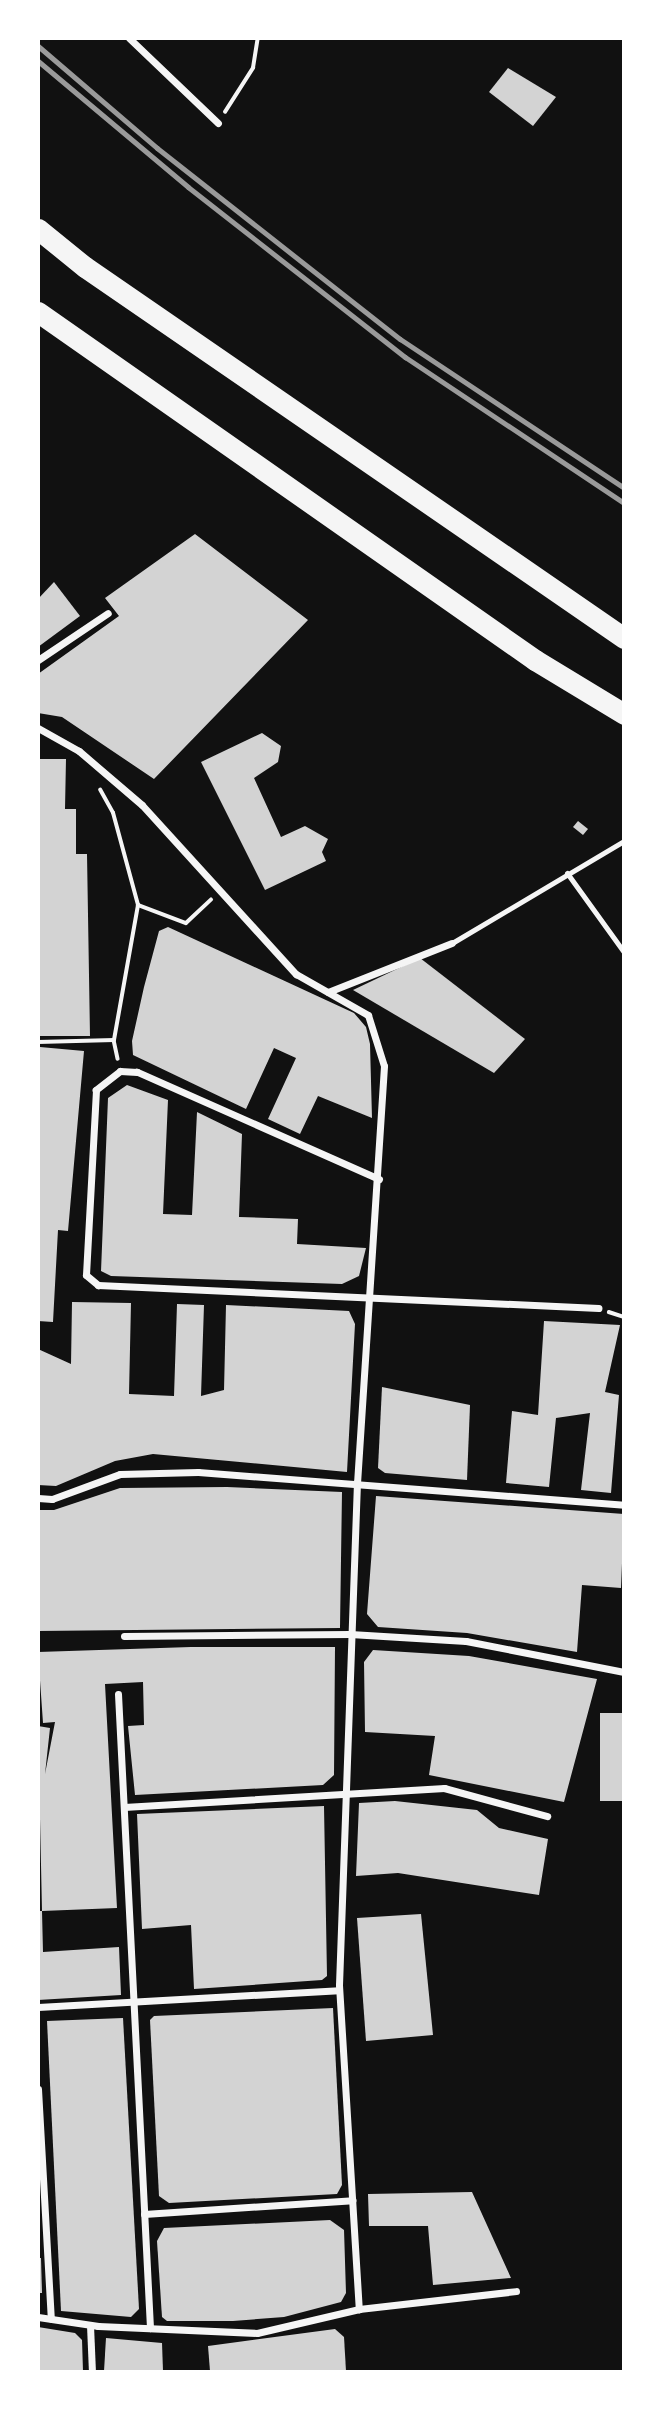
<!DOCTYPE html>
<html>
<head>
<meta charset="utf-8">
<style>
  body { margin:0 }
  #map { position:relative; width:662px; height:2410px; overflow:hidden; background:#111; font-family:"Zilla Slab",serif }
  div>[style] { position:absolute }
  .building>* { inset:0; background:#d3d3d3 }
  .path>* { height:3.5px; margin:-1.75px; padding:0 1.75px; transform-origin:1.75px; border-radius:1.75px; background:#f5f5f5 }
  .service>* { height:5px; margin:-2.5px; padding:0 2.5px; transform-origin:2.5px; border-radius:2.5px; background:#f5f5f5 }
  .minor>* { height:7px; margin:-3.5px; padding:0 3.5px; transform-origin:3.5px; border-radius:3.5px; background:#f5f5f5 }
  .motorway>* { height:21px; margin:-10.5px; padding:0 10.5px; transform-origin:10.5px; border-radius:10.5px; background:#f5f5f5 }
  .rail>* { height:5px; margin:-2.5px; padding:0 2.5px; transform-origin:2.5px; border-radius:2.5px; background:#9a9a9a }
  span { translate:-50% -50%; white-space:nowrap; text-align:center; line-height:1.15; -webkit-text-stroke:7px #fff; paint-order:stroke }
  .frame { position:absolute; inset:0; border:40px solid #fff; pointer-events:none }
</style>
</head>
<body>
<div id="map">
  <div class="building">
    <div style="clip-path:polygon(508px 68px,556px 97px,533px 126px,489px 92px)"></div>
    <div style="clip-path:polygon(195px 534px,308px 620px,154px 779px,62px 717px,38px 713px,38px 674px,119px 616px,105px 598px)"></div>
    <div style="clip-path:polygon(54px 582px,80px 616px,38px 647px,38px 599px)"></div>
    <div style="clip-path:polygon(262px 733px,281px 746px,278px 762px,254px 778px,281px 837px,305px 826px,328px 839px,322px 852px,326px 861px,265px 890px,201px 762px)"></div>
    <div style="clip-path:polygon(38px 759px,66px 759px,65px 809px,76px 809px,76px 854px,87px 854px,90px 1036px,40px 1036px)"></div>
    <div style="clip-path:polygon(578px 821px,588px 829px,583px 835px,573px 827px)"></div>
    <div style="clip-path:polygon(168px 927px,354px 1013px,366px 1027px,370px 1044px,372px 1118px,318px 1096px,300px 1134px,268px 1119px,296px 1058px,274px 1048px,246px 1109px,133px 1055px,132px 1041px,144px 987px,159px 931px)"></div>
    <div style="clip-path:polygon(420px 958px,525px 1039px,494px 1073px,353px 990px)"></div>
    <div style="clip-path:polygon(40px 1047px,84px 1051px,68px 1231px,58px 1230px,53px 1322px,38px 1321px)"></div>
    <div style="clip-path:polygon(127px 1085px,168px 1100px,163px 1214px,192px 1215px,197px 1112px,242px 1134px,239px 1217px,298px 1219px,297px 1244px,366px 1248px,359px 1276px,342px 1284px,111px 1276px,101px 1271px,108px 1098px)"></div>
    <div style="clip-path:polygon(72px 1302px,131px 1303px,129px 1394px,174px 1396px,177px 1304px,204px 1305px,201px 1396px,224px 1390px,226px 1305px,349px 1311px,355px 1324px,347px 1472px,153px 1454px,115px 1461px,56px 1486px,38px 1485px,38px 1349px,71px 1364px)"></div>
    <div style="clip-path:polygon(544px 1321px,620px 1325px,605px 1392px,619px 1395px,611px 1493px,581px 1490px,590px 1413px,556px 1418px,549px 1487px,506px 1483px,512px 1411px,538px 1415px)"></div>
    <div style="clip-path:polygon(382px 1387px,470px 1405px,467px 1480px,385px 1473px,378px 1468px)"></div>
    <div style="clip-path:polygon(227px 1487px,342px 1492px,340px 1628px,38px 1631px,38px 1510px,54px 1510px,120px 1488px)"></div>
    <div style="clip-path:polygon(376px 1496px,624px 1514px,621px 1588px,582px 1585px,577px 1652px,467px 1633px,378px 1627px,367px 1614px)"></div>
    <div style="clip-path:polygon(191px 1647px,335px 1647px,334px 1775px,323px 1785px,135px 1795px,128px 1726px,144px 1725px,143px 1682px,105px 1684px,117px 1908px,42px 1911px,38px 1726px,50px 1728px,45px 1774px,55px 1722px,43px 1723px,38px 1652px)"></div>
    <div style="clip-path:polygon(373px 1650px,469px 1656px,597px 1679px,564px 1802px,429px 1775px,435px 1736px,365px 1732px,364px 1662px)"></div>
    <div style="clip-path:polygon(600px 1713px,624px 1713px,624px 1801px,600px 1801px)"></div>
    <div style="clip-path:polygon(395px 1801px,477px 1810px,499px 1828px,548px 1839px,539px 1895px,398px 1873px,356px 1876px,359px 1803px)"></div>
    <div style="clip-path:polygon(324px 1806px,327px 1976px,322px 1980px,194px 1989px,191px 1925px,142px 1929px,137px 1814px)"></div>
    <div style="clip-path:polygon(38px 1911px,42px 1911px,43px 1952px,119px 1947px,121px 1995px,38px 2000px)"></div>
    <div style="clip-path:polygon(421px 1914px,433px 2035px,366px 2041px,357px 1918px)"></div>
    <div style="clip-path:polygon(333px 2008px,342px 2185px,337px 2194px,169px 2203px,159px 2196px,150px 2020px,154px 2016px)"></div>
    <div style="clip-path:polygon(123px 2018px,139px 2309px,131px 2317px,61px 2311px,47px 2021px)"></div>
    <div style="clip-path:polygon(472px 2192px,511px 2278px,433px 2285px,428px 2226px,369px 2226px,368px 2194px)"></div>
    <div style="clip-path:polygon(330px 2220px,344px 2230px,346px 2293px,341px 2302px,284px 2317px,233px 2321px,167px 2321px,162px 2317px,157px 2241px,164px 2228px)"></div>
    <div style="clip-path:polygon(38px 2258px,41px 2258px,42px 2293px,38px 2293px)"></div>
    <div style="clip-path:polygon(38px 2327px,75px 2333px,82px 2340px,83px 2371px,38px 2371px)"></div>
    <div style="clip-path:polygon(335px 2329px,344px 2337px,346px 2371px,210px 2371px,208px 2346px)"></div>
    <div style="clip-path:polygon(106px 2338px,162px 2343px,163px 2371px,104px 2371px)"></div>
  </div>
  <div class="path">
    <div style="left:225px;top:112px;width:52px;rotate:-57.5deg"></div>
    <div style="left:253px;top:68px;width:30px;rotate:-81deg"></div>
    <div style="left:138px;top:905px;width:51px;rotate:20.6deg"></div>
    <div style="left:186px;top:923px;width:34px;rotate:-43deg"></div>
    <div style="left:114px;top:1040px;width:19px;rotate:78deg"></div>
    <div style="left:38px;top:1042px;width:76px;rotate:-1.5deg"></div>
    <div style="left:114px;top:1040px;width:137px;rotate:-79.9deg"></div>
    <div style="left:138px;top:905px;width:95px;rotate:-105.2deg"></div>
    <div style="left:113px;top:813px;width:26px;rotate:-119deg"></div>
    <div style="left:609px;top:1312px;width:16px;rotate:18deg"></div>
  </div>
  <div class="service">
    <div style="left:567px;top:873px;width:97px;rotate:54.2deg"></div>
    <div style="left:452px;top:943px;width:200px;rotate:-30.7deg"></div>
  </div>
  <div class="minor">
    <div style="left:129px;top:38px;width:123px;rotate:43.7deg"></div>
    <div style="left:38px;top:660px;width:84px;rotate:-33.9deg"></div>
    <div style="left:38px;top:728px;width:47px;rotate:29.3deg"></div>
    <div style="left:79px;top:751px;width:83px;rotate:40.6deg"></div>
    <div style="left:142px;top:805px;width:229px;rotate:47.7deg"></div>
    <div style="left:296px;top:974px;width:83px;rotate:29.7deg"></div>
    <div style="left:368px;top:1015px;width:53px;rotate:72.6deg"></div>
    <div style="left:384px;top:1066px;width:417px;rotate:93.7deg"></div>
    <div style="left:357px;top:1482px;width:503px;rotate:92.05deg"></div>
    <div style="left:339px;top:1985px;width:325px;rotate:86.5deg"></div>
    <div style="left:328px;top:992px;width:133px;rotate:-21.6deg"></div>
    <div style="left:379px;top:1179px;width:265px;rotate:-156.1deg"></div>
    <div style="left:137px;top:1072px;width:17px;rotate:-177deg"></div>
    <div style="left:120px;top:1071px;width:31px;rotate:142deg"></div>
    <div style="left:96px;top:1090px;width:185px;rotate:93.1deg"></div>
    <div style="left:86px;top:1275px;width:16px;rotate:40deg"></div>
    <div style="left:98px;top:1285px;width:501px;rotate:2.63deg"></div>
    <div style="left:38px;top:1498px;width:14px;rotate:4deg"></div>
    <div style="left:52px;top:1499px;width:72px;rotate:-20.2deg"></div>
    <div style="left:120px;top:1474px;width:78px;rotate:-1.5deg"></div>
    <div style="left:198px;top:1472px;width:427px;rotate:4.4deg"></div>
    <div style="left:124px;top:1636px;width:226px;rotate:-0.5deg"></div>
    <div style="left:350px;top:1634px;width:116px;rotate:3.5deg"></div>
    <div style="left:466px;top:1641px;width:161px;rotate:11.1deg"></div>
    <div style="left:118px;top:1694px;width:635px;rotate:87.11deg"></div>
    <div style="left:124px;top:1807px;width:321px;rotate:-3.4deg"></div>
    <div style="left:444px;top:1788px;width:107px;rotate:15.2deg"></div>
    <div style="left:38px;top:2007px;width:301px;rotate:-3.2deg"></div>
    <div style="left:38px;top:2089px;width:230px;rotate:86.8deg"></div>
    <div style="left:144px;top:2214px;width:209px;rotate:-3.8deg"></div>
    <div style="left:38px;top:2317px;width:61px;rotate:8.5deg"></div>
    <div style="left:98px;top:2326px;width:159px;rotate:2.5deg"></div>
    <div style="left:257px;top:2333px;width:105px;rotate:-13.2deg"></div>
    <div style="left:359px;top:2309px;width:158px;rotate:-6.5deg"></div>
    <div style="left:90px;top:2325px;width:47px;rotate:87.6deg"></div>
  </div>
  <div class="motorway">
    <div style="left:38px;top:229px;width:60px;rotate:39deg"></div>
    <div style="left:85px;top:267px;width:654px;rotate:34.54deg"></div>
    <div style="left:38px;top:312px;width:607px;rotate:35deg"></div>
    <div style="left:535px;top:660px;width:104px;rotate:31.2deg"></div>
  </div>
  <div class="rail">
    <div style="left:38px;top:46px;width:157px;rotate:40.6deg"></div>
    <div style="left:157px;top:148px;width:309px;rotate:38.2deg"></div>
    <div style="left:400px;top:339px;width:269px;rotate:33.6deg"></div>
    <div style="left:38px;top:61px;width:196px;rotate:40deg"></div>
    <div style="left:188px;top:187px;width:276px;rotate:38.1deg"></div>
    <div style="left:405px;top:357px;width:263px;rotate:33.7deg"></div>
  </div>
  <div class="frame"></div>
</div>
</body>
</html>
